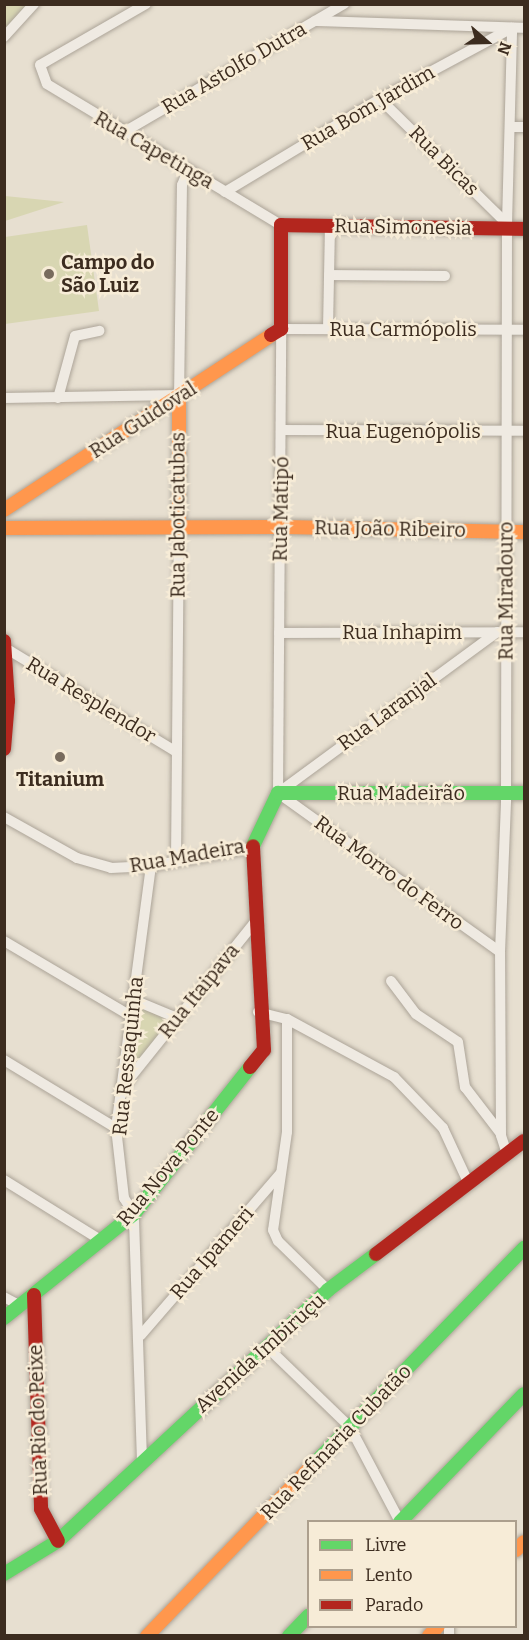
<!DOCTYPE html>
<html>
<head>
<meta charset="utf-8">
<style>
  body { margin:0 }
  #map { position:relative; width:529px; height:1640px; overflow:hidden; background:#e7dfd0; font-family:Bitter,serif }
  div>[style] { position:absolute }
  .green>* { inset:0; background:#d8d6b2 }
  .roads { filter:drop-shadow(0 0 2px #aca498) drop-shadow(0 0 2px #aca498) }
  .street>* { height:10px; margin:-5px; padding:0 5px; transform-origin:5px; border-radius:5px; background:#efeae2 }
  .fast>* { height:14px; margin:-7px; padding:0 7px; transform-origin:7px; border-radius:7px; background:#63d668 }
  .slow>* { height:14px; margin:-7px; padding:0 7px; transform-origin:7px; border-radius:7px; background:#ff974d }
  .jam>* { height:14px; margin:-7px; padding:0 7px; transform-origin:7px; border-radius:7px; background:#b3261e }
  .dots>* { width:16px; height:16px; translate:-50% -50%; box-sizing:border-box; border:3px solid #f7ecd7; border-radius:50% }
  span { translate:-50% -50%; white-space:nowrap; text-align:center; line-height:1.15; -webkit-text-stroke:5px #f7ecd7; paint-order:stroke }
  .street-label { font-size:20px; color:#3c2c1f }
  .poi-label { font-size:20px; color:#3c2c1f; font-weight:700 }
  .left { translate:0 -50%; text-align:left }
  .frame { position:absolute; inset:0; border:6px solid #3c2c1f; pointer-events:none }
  .legend { position:absolute; left:307px; top:1520px; width:210px; height:108px; box-sizing:border-box; background:#f7ecd7; border:2px solid #ac9f8d; margin:0; padding:8px 10px; list-style:none; font-size:18px; color:#3c2c1f }
  .legend li { display:flex; align-items:center; gap:12px; height:30px }
  .legend b { width:30px; border:2px solid #ac9f8d }
  .north { position:absolute; left:457px; top:12px; width:60px; height:60px; -webkit-text-stroke:4px #f7ecd7; paint-order:stroke; rotate:110deg; font-size:16px; font-weight:700; line-height:24px; text-align:center; color:#3c2c1f }
  .north::after { content:''; display:block; margin:auto; width:21px; height:27px; background:#3c2c1f; clip-path:polygon(50% 0,100% 100%,50% 72%,0 100%) }
</style>
</head>
<body>
<div id="map">
  <div class="green">
    <div style="clip-path:polygon(5px 5px,28px 5px,5px 30px)"></div>
    <div style="clip-path:polygon(4px 196px,5px 196px,64px 202px,5px 221px)"></div>
    <div style="clip-path:polygon(87px 225px,99px 311px,5px 324px,5px 237px)"></div>
    <div style="clip-path:polygon(134px 1002px,173px 1018px,123px 1085px)"></div>
  </div>
  <div class="roads">
    <div class="street">
      <div style="left:146px;top:4px;width:122px;rotate:150.1deg"></div>
      <div style="left:40px;top:65px;width:20px;rotate:70deg"></div>
      <div style="left:47px;top:84px;width:273px;rotate:31.1deg"></div>
      <div style="left:315px;top:21px;width:209px;rotate:1.9deg"></div>
      <div style="left:4px;top:37px;width:45px;rotate:-47.7deg"></div>
      <div style="left:380px;top:99px;width:178px;rotate:44.5deg"></div>
      <div style="left:510px;top:127px;width:14px"></div>
      <div style="left:124px;top:132px;width:255px;rotate:-30.2deg"></div>
      <div style="left:225px;top:192px;width:181px;rotate:-31deg"></div>
      <div style="left:380px;top:99px;width:150px;rotate:-28.3deg"></div>
      <div style="left:329px;top:275px;width:116px;rotate:0.5deg"></div>
      <div style="left:328px;top:329px;width:103px;rotate:-88.9deg"></div>
      <div style="left:4px;top:398px;width:174px;rotate:-1deg"></div>
      <div style="left:58px;top:398px;width:64px;rotate:-74.7deg"></div>
      <div style="left:75px;top:336px;width:25px;rotate:-12deg"></div>
      <div style="left:179px;top:398px;width:213px;rotate:-89.2deg"></div>
      <div style="left:182px;top:185px;width:16px;rotate:-68deg"></div>
      <div style="left:281px;top:430px;width:243px;rotate:0.2deg"></div>
      <div style="left:279px;top:633px;width:245px;rotate:-0.2deg"></div>
      <div style="left:7px;top:649px;width:197px;rotate:31.3deg"></div>
      <div style="left:278px;top:793px;width:464px;rotate:-89.6deg"></div>
      <div style="left:281px;top:329px;width:243px;rotate:0.2deg"></div>
      <div style="left:278px;top:793px;width:273px;rotate:35.6deg"></div>
      <div style="left:278px;top:793px;width:272px;rotate:-36.3deg"></div>
      <div style="left:4px;top:817px;width:84px;rotate:29.3deg"></div>
      <div style="left:77px;top:858px;width:35px;rotate:16deg"></div>
      <div style="left:111px;top:868px;width:40px;rotate:-2.9deg"></div>
      <div style="left:151px;top:866px;width:103px;rotate:-10.1deg"></div>
      <div style="left:176px;top:861px;width:333px;rotate:-89.5deg"></div>
      <div style="left:4px;top:941px;width:147px;rotate:30.6deg"></div>
      <div style="left:391px;top:981px;width:41px;rotate:52.9deg"></div>
      <div style="left:416px;top:1014px;width:50px;rotate:33.7deg"></div>
      <div style="left:458px;top:1042px;width:46px;rotate:81.2deg"></div>
      <div style="left:465px;top:1087px;width:59px;rotate:52.5deg"></div>
      <div style="left:134px;top:1000px;width:47px;rotate:22.7deg"></div>
      <div style="left:258px;top:1012px;width:30px;rotate:14deg"></div>
      <div style="left:287px;top:1019px;width:122px;rotate:28.5deg"></div>
      <div style="left:394px;top:1077px;width:71px;rotate:46.1deg"></div>
      <div style="left:443px;top:1128px;width:60px;rotate:65.2deg"></div>
      <div style="left:287px;top:1019px;width:113px;rotate:90deg"></div>
      <div style="left:287px;top:1132px;width:99px;rotate:98.1deg"></div>
      <div style="left:273px;top:1230px;width:12px;rotate:66deg"></div>
      <div style="left:278px;top:1241px;width:70px;rotate:44.4deg"></div>
      <div style="left:4px;top:1060px;width:131px;rotate:31.3deg"></div>
      <div style="left:122px;top:1088px;width:213px;rotate:-51.3deg"></div>
      <div style="left:507px;top:1154px;width:20px;rotate:-108deg"></div>
      <div style="left:501px;top:1135px;width:183px;rotate:-90.3deg"></div>
      <div style="left:500px;top:952px;width:151px;rotate:-87.7deg"></div>
      <div style="left:506px;top:801px;width:577px;rotate:-89.9deg"></div>
      <div style="left:507px;top:224px;width:196px;rotate:-88.5deg"></div>
      <div style="left:4px;top:1180px;width:115px;rotate:31.9deg"></div>
      <div style="left:4px;top:1297px;width:18px;rotate:29deg"></div>
      <div style="left:141px;top:1335px;width:214px;rotate:-49.2deg"></div>
      <div style="left:266px;top:1346px;width:117px;rotate:44deg"></div>
      <div style="left:350px;top:1427px;width:107px;rotate:62.2deg"></div>
      <div style="left:142px;top:1461px;width:247px;rotate:-91.9deg"></div>
      <div style="left:134px;top:1214px;width:19px;rotate:-122deg"></div>
      <div style="left:124px;top:1198px;width:70px;rotate:-96.5deg"></div>
      <div style="left:116px;top:1128px;width:264px;rotate:-82.4deg"></div>
      <div style="left:449px;top:1636px;width:10px;rotate:-90deg"></div>
    </div>
    <div class="fast">
      <div style="left:253px;top:846px;width:59px;rotate:-64.7deg"></div>
      <div style="left:278px;top:793px;width:246px"></div>
      <div style="left:4px;top:1318px;width:166px;rotate:-38.7deg"></div>
      <div style="left:134px;top:1214px;width:187px;rotate:-51.7deg"></div>
      <div style="left:313px;top:1465px;width:303px;rotate:-45.8deg"></div>
      <div style="left:400px;top:1522px;width:178px;rotate:-45.9deg"></div>
      <div style="left:4px;top:1574px;width:63px;rotate:-31.4deg"></div>
      <div style="left:58px;top:1541px;width:369px;rotate:-42.9deg"></div>
      <div style="left:328px;top:1290px;width:60px;rotate:-36.9deg"></div>
      <div style="left:289px;top:1636px;width:28px;rotate:-46deg"></div>
    </div>
    <div class="slow">
      <div style="left:179px;top:398px;width:130px;rotate:90deg"></div>
      <div style="left:4px;top:510px;width:319px;rotate:-33.2deg"></div>
      <div style="left:4px;top:528px;width:277px;rotate:-0.2deg"></div>
      <div style="left:281px;top:527px;width:243px;rotate:1.2deg"></div>
      <div style="left:516px;top:1550px;width:11px;rotate:-45deg"></div>
      <div style="left:147px;top:1636px;width:238px;rotate:-45.9deg"></div>
      <div style="left:429px;top:1636px;width:13px;rotate:-48deg"></div>
    </div>
    <div class="jam">
      <div style="left:271px;top:335px;width:12px;rotate:-31deg"></div>
      <div style="left:281px;top:329px;width:104px;rotate:-90deg"></div>
      <div style="left:281px;top:225px;width:243px;rotate:0.9deg"></div>
      <div style="left:4px;top:641px;width:60px;rotate:86.2deg"></div>
      <div style="left:8px;top:701px;width:48px;rotate:94.8deg"></div>
      <div style="left:250px;top:1067px;width:22px;rotate:-51deg"></div>
      <div style="left:264px;top:1050px;width:204px;rotate:-93.1deg"></div>
      <div style="left:376px;top:1254px;width:186px;rotate:-37.4deg"></div>
      <div style="left:34px;top:1295px;width:214px;rotate:88.1deg"></div>
      <div style="left:41px;top:1509px;width:36px;rotate:62deg"></div>
    </div>
  </div>
  <div class="dots">
    <div style="left:49px;top:274px;background:#786b5d"></div>
    <div style="left:60px;top:757px;background:#786b5d"></div>
  </div>
  <div class="street-label">
    <span style="left:234px;top:68px;rotate:-30deg">Rua Astolfo Dutra</span>
    <span style="left:368px;top:108px;rotate:-30deg">Rua Bom Jardim</span>
    <span style="left:154px;top:150px;rotate:30deg">Rua Capetinga</span>
    <span style="left:444px;top:161px;rotate:45deg">Rua Bicas</span>
    <span style="left:403px;top:227px;rotate:1deg">Rua Simonesia</span>
    <span style="left:403px;top:329px">Rua Carmópolis</span>
    <span style="left:143px;top:420px;rotate:-33deg">Rua Guidoval</span>
    <span style="left:403px;top:431px">Rua Eugenópolis</span>
    <span style="left:281px;top:509px;rotate:-89deg">Rua Matipó</span>
    <span style="left:178px;top:515px;rotate:-90deg">Rua Jaboticatubas</span>
    <span style="left:390px;top:529px;rotate:1deg">Rua João Ribeiro</span>
    <span style="left:506px;top:591px;rotate:-90deg">Rua Miradouro</span>
    <span style="left:402px;top:632px">Rua Inhapim</span>
    <span style="left:91px;top:700px;rotate:31deg">Rua Resplendor</span>
    <span style="left:387px;top:712px;rotate:-36deg">Rua Laranjal</span>
    <span style="left:401px;top:793px">Rua Madeirão</span>
    <span style="left:187px;top:856px;rotate:-10deg">Rua Madeira</span>
    <span style="left:389px;top:873px;rotate:36deg">Rua Morro do Ferro</span>
    <span style="left:199px;top:991px;rotate:-51deg">Rua Itaipava</span>
    <span style="left:128px;top:1056px;rotate:-84deg">Rua Ressaquinha</span>
    <span style="left:168px;top:1167px;rotate:-50deg">Rua Nova Ponte</span>
    <span style="left:212px;top:1253px;rotate:-49deg">Rua Ipameri</span>
    <span style="left:260px;top:1353px;rotate:-42deg">Avenida Imbiruçu</span>
    <span style="left:38px;top:1420px;rotate:-92deg">Rua Rio do Peixe</span>
    <span style="left:336px;top:1442px;rotate:-46deg">Rua Refinaria Cubatão</span>
  </div>
  <div class="poi-label">
    <span class="left" style="left:61px;top:274px">Campo do<br>São Luiz</span>
    <span style="left:60px;top:779px">Titanium</span>
  </div>
  <div class="frame"></div>
  <ul class="legend">
  <li><b style="height:8px;background:#63d668"></b>Livre</li>
  <li><b style="height:8px;background:#ff974d"></b>Lento</li>
  <li><b style="height:8px;background:#b3261e"></b>Parado</li>
  </ul>
  <div class="north">N</div>
</div>
</body>
</html>
